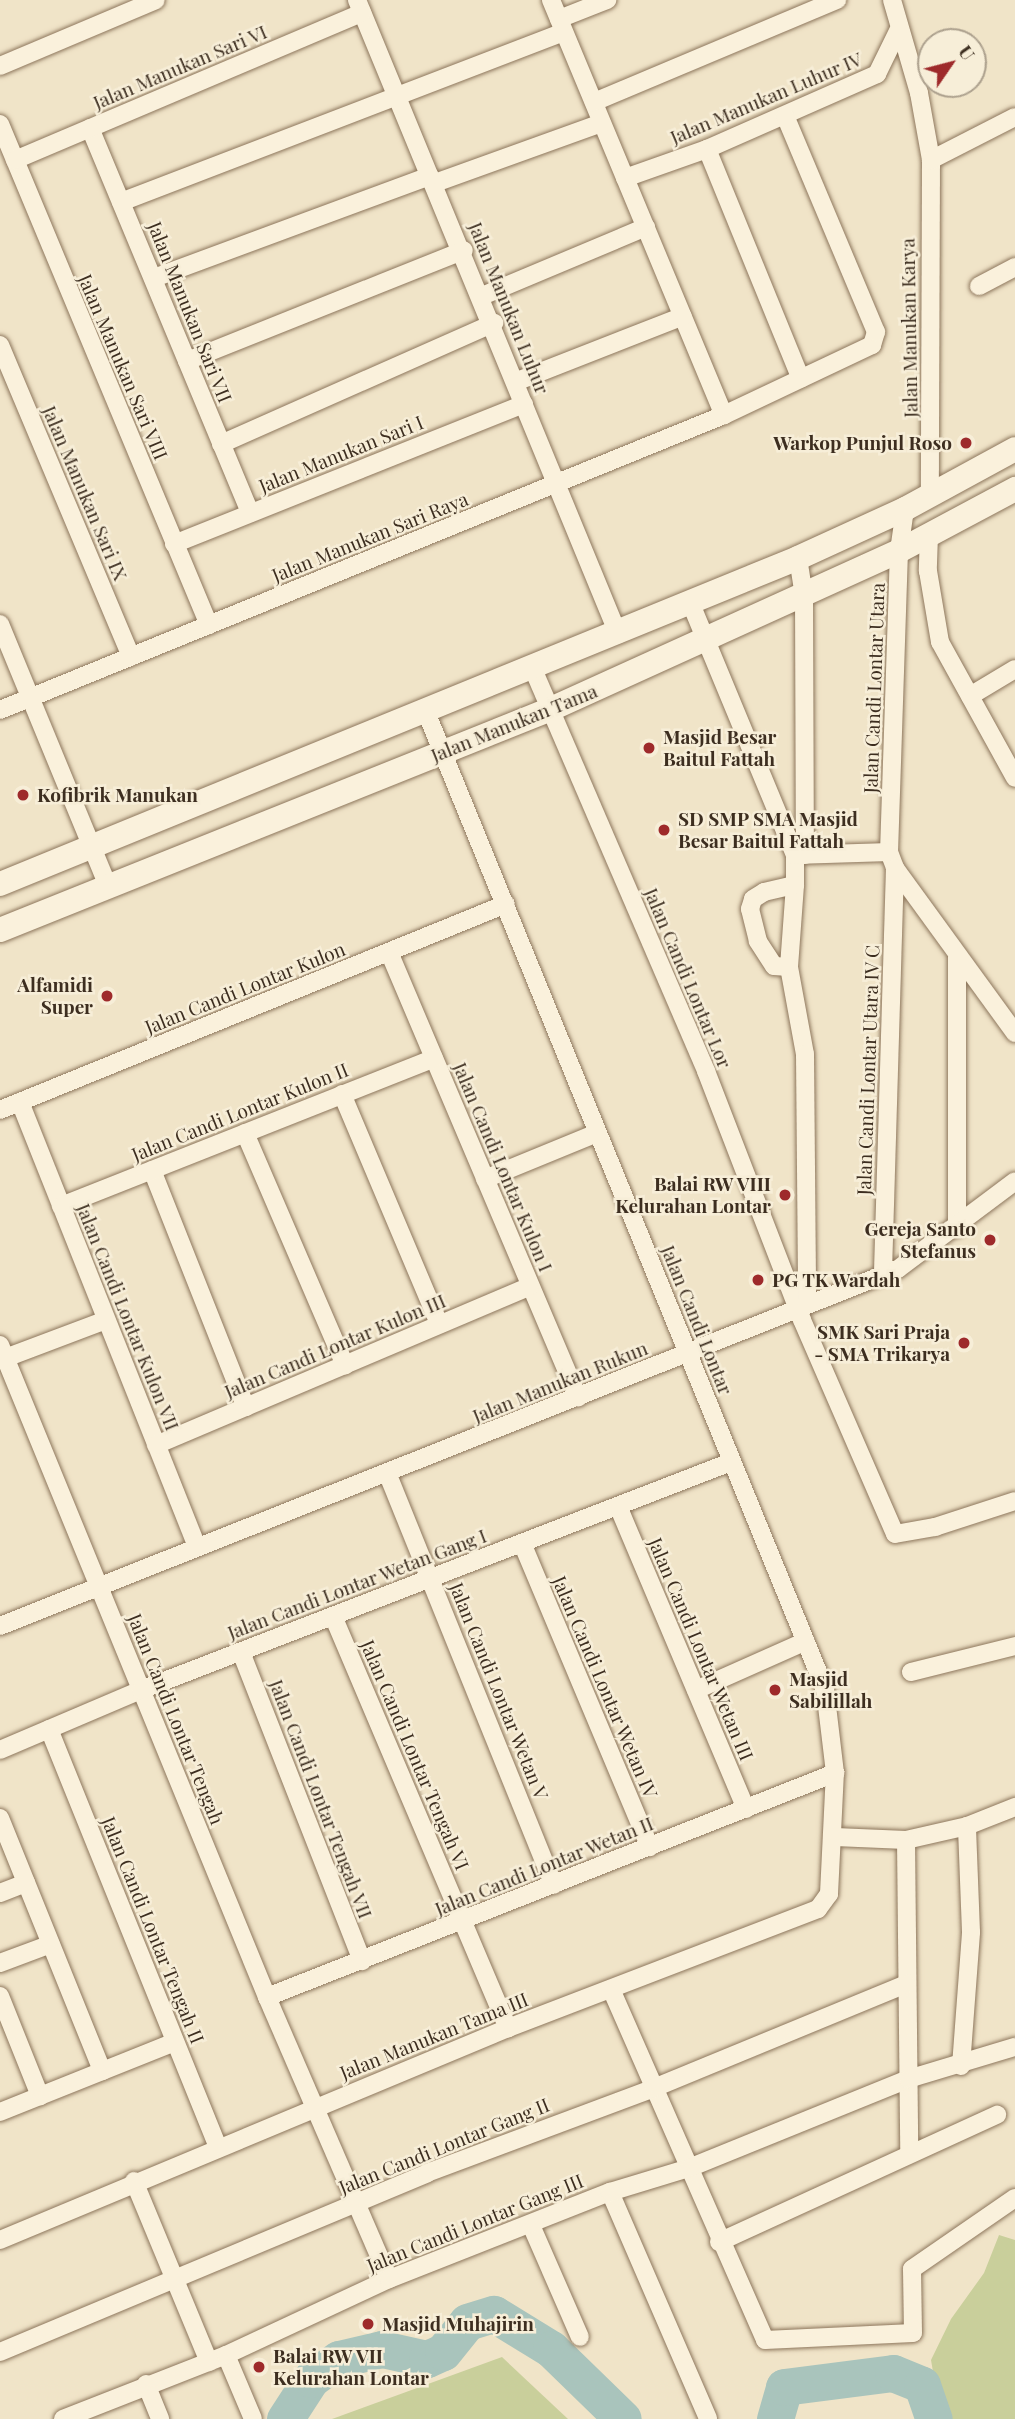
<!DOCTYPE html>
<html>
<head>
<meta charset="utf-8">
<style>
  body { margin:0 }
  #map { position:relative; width:1015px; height:2419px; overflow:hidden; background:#f0e4c8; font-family:"Playfair Display",serif }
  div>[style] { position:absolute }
  .green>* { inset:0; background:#c9cf9b }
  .river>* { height:37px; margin:-18.5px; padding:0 18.5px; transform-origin:18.5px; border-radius:18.5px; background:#a9c4bc }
  .roads { filter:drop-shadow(0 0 2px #8d765c) drop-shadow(0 0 2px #8d765c) }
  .street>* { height:18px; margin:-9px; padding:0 9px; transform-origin:9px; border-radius:9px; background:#faf1dc }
  .secondary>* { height:24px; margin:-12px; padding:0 12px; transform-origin:12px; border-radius:12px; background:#faf1dc }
  .dots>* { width:19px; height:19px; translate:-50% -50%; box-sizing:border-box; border:4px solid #f7eed8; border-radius:50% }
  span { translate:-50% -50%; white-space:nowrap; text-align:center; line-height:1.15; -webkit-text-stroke:5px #f7eed8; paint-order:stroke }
  .street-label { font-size:19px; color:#3d2e20 }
  .poi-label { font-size:19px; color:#3d2e20; font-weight:700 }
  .right { translate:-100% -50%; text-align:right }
  .left { translate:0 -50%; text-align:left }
  .north { position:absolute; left:917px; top:28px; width:70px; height:70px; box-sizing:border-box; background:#f7eed8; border:2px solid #ada18e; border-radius:50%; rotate:55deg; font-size:19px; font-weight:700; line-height:28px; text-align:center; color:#3d2e20 }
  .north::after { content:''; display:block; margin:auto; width:24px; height:32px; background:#9e2a2b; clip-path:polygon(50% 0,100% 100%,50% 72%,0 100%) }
</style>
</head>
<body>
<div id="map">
  <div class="green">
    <div style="clip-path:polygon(999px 2235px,1015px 2240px,1015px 2419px,941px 2419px,931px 2360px,951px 2319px,984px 2273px)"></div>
    <div style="clip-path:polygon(502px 2357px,568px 2419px,332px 2419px)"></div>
  </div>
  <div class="river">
    <div style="left:285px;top:2419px;width:48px;rotate:-57deg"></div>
    <div style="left:311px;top:2379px;width:34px;rotate:-36deg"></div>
    <div style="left:339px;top:2359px;width:44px;rotate:-13.1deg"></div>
    <div style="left:382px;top:2349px;width:46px;rotate:12.5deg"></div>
    <div style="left:427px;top:2359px;width:17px;rotate:-24deg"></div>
    <div style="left:443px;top:2352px;width:38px;rotate:-51deg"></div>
    <div style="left:467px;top:2322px;width:28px;rotate:-17deg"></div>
    <div style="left:494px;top:2314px;width:67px;rotate:31.6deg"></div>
    <div style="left:551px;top:2349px;width:100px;rotate:44.2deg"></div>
    <div style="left:775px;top:2419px;width:33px;rotate:-74deg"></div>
    <div style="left:784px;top:2387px;width:110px;rotate:-7.3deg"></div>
    <div style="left:893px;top:2373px;width:31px;rotate:22deg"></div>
    <div style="left:922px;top:2385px;width:36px;rotate:71deg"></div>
  </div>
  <div class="roads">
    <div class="street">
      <div style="left:357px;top:0;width:686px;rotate:67.62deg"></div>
      <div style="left:551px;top:0;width:450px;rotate:67.4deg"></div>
      <div style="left:892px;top:0;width:97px;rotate:73.8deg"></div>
      <div style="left:919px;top:93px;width:68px;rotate:79.8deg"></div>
      <div style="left:931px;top:160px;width:336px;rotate:90.2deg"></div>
      <div style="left:559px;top:19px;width:52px;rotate:-21.6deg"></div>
      <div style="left:0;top:66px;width:169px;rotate:-22.9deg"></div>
      <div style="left:594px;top:102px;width:264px;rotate:-22.8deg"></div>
      <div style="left:0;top:124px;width:543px;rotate:67.36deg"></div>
      <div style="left:90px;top:128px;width:417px;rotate:67.4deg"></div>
      <div style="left:707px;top:149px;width:248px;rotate:67.8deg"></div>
      <div style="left:15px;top:160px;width:377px;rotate:-23deg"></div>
      <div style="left:931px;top:160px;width:94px;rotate:-27.1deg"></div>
      <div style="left:625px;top:178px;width:87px;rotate:-19.5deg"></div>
      <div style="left:707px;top:149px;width:186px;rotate:-23.8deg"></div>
      <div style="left:877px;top:74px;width:48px;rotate:-64deg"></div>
      <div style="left:435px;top:183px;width:177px;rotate:-19.8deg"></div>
      <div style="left:121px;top:202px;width:474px;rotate:-21deg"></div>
      <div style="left:154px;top:278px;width:294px;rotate:-20.3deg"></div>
      <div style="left:979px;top:286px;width:41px;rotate:-27.8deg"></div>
      <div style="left:482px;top:296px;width:178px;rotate:-22.8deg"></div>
      <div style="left:0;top:345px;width:338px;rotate:67.2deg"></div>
      <div style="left:187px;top:361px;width:298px;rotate:-21.8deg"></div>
      <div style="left:515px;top:382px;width:180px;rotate:-21.4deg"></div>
      <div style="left:221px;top:444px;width:299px;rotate:-23.9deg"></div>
      <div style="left:905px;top:509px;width:42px;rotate:98.1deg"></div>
      <div style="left:899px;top:551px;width:301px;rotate:91.9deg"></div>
      <div style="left:889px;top:852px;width:17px;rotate:69deg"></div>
      <div style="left:895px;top:868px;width:204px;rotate:54deg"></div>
      <div style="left:929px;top:535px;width:36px;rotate:92deg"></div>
      <div style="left:928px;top:571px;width:72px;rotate:80.4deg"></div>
      <div style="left:940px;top:642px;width:155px;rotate:61.1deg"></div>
      <div style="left:174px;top:544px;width:377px;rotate:-21.8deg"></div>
      <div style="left:798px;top:558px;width:37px;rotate:81deg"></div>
      <div style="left:804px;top:595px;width:260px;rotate:89.8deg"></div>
      <div style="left:691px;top:604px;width:272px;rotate:67.5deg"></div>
      <div style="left:795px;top:855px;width:30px;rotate:90deg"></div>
      <div style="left:795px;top:885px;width:82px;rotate:94.2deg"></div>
      <div style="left:789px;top:967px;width:15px;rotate:-176deg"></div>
      <div style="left:774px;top:966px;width:30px;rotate:-123deg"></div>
      <div style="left:758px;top:941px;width:33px;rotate:-104deg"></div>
      <div style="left:750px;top:909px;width:10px;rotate:-73deg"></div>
      <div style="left:753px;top:899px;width:13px;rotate:-32deg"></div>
      <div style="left:764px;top:892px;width:32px;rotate:-13deg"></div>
      <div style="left:0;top:624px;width:283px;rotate:67.6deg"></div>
      <div style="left:533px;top:669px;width:438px;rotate:66.7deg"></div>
      <div style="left:706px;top:1071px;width:267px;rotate:68.9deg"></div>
      <div style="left:802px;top:1320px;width:233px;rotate:66.5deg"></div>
      <div style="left:895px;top:1534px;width:41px;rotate:-9.9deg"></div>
      <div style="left:935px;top:1527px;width:84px;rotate:-18deg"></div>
      <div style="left:970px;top:696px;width:52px;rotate:-31deg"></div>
      <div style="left:0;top:710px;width:782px;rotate:-22.17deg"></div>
      <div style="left:724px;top:415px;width:164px;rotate:-25.3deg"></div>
      <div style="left:872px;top:345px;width:14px;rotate:-73deg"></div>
      <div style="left:876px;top:332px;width:234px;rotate:-112.8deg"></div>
      <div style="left:795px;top:855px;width:94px;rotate:-1.8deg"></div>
      <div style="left:389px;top:952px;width:484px;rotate:67deg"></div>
      <div style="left:957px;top:957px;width:271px;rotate:90deg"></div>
      <div style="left:789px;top:967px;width:88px;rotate:79.6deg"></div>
      <div style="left:805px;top:1054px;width:249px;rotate:89.5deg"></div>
      <div style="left:342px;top:1094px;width:250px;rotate:67.1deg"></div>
      <div style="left:20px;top:1102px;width:479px;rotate:68.3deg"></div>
      <div style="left:0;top:1110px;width:546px;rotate:-22.15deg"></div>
      <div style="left:245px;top:1133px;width:253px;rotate:66.7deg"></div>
      <div style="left:152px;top:1170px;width:255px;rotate:68.4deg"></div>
      <div style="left:485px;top:1179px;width:121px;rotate:-22.3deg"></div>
      <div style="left:61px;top:1206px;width:401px;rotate:-21.6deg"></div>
      <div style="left:883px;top:1272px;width:404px;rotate:-88.3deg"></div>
      <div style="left:0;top:1345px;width:705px;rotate:67.73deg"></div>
      <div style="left:267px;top:1997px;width:307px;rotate:66.6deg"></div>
      <div style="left:0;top:1360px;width:113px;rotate:-20.7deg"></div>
      <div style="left:156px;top:1445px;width:406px;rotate:-23deg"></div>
      <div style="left:388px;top:1475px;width:442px;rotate:68deg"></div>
      <div style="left:618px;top:1506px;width:329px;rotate:67.1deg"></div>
      <div style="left:522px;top:1543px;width:330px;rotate:67.2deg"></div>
      <div style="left:333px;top:1616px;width:448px;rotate:67deg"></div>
      <div style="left:0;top:1626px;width:966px;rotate:-21.68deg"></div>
      <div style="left:898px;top:1269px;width:146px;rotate:-36.9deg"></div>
      <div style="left:241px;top:1652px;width:332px;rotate:68.6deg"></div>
      <div style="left:911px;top:1672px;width:107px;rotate:-14deg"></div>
      <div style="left:696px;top:1690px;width:120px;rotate:-24deg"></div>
      <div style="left:49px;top:1729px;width:451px;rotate:68deg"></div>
      <div style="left:0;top:1750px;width:153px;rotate:-23.1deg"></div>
      <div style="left:141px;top:1690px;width:633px;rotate:-21.13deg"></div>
      <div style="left:0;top:1818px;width:273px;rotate:68deg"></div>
      <div style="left:835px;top:1837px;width:71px;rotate:2.4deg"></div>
      <div style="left:906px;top:1840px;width:63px;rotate:-12.9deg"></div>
      <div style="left:967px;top:1826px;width:52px;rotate:-21.6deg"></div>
      <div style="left:906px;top:1840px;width:312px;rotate:89.4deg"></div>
      <div style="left:0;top:1893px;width:28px;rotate:-21deg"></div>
      <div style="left:0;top:1963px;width:54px;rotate:-20.4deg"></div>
      <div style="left:611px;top:1989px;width:383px;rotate:66.3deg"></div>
      <div style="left:765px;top:2340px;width:148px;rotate:-2.7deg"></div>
      <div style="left:913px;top:2333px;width:64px;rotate:-90.9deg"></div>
      <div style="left:912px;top:2269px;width:125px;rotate:-34.6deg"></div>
      <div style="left:0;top:1996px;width:108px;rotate:68.2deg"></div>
      <div style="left:267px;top:1997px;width:611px;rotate:-21.52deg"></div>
      <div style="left:961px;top:2066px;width:134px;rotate:-85.7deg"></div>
      <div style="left:971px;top:1932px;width:106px;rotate:-92.2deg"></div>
      <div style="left:0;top:2112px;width:188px;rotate:-21.8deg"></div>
      <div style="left:134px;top:2181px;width:196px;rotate:67.5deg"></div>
      <div style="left:610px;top:2192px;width:247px;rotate:66.6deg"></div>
      <div style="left:531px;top:2225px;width:122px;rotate:66.4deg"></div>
      <div style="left:0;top:2240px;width:550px;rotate:-22.65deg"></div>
      <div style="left:508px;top:2028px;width:332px;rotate:-21deg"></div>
      <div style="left:818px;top:1909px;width:19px;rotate:-54deg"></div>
      <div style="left:829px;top:1894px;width:121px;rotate:-87.2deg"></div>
      <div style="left:835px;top:1773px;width:85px;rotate:-96.8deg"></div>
      <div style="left:825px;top:1689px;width:1055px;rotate:-112.21deg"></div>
      <div style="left:719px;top:2242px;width:306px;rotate:-24.6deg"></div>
      <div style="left:0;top:2352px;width:463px;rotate:-22.7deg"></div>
      <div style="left:427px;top:2173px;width:242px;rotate:-20.5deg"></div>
      <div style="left:654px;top:2088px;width:273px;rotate:-22.4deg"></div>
      <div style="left:226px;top:2355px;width:69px;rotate:67.1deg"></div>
      <div style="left:146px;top:2384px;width:38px;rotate:68deg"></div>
      <div style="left:63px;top:2419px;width:175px;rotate:-21.4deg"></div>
      <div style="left:226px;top:2355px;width:180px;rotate:-25deg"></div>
      <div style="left:389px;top:2279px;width:238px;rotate:-21.5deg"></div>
      <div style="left:610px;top:2192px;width:83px;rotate:-16.9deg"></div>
      <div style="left:689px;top:2168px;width:236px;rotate:-22.1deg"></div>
      <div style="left:908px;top:2079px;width:112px;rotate:-16.7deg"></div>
    </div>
    <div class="secondary">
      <div style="left:0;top:884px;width:862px;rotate:-22.22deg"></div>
      <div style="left:798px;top:558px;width:118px;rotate:-24.6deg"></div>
      <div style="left:905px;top:509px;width:125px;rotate:-28.6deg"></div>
      <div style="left:0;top:930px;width:594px;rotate:-21.86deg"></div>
      <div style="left:551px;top:709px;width:382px;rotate:-24.4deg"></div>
      <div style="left:899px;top:551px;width:132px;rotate:-28.1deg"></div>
    </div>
  </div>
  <div class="dots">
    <div style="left:966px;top:443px;background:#9e2a2b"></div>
    <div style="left:649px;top:748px;background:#9e2a2b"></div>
    <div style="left:23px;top:795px;background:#9e2a2b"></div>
    <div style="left:664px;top:830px;background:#9e2a2b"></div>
    <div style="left:107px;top:996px;background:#9e2a2b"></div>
    <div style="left:785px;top:1195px;background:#9e2a2b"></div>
    <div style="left:990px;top:1240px;background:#9e2a2b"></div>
    <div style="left:758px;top:1280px;background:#9e2a2b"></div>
    <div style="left:964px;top:1343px;background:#9e2a2b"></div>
    <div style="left:775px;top:1690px;background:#9e2a2b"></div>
    <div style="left:368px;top:2324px;background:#9e2a2b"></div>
    <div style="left:259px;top:2367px;background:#9e2a2b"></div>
  </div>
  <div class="street-label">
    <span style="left:180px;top:67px;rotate:-23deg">Jalan Manukan Sari VI</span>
    <span style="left:766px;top:98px;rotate:-23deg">Jalan Manukan Luhur IV</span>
    <span style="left:509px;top:308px;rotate:68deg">Jalan Manukan Luhur</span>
    <span style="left:190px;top:312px;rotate:68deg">Jalan Manukan Sari VII</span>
    <span style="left:909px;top:328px;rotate:-91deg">Jalan Manukan Karya</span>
    <span style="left:123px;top:367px;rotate:67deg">Jalan Manukan Sari VIII</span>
    <span style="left:341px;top:454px;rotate:-22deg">Jalan Manukan Sari I</span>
    <span style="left:85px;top:493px;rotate:67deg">Jalan Manukan Sari IX</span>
    <span style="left:370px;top:537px;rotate:-22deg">Jalan Manukan Sari Raya</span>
    <span style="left:874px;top:688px;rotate:-88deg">Jalan Candi Lontar Utara</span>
    <span style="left:514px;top:723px;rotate:-22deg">Jalan Manukan Tama</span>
    <span style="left:688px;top:978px;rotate:67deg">Jalan Candi Lontar Lor</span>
    <span style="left:245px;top:988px;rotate:-22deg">Jalan Candi Lontar Kulon</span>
    <span style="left:868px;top:1070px;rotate:-88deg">Jalan Candi Lontar Utara IV C</span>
    <span style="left:240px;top:1112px;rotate:-22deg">Jalan Candi Lontar Kulon II</span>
    <span style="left:503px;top:1167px;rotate:67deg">Jalan Candi Lontar Kulon I</span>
    <span style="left:128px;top:1317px;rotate:68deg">Jalan Candi Lontar Kulon VII</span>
    <span style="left:697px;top:1320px;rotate:68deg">Jalan Candi Lontar</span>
    <span style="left:335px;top:1346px;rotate:-23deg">Jalan Candi Lontar Kulon III</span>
    <span style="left:560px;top:1382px;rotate:-22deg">Jalan Manukan Rukun</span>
    <span style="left:357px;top:1584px;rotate:-21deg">Jalan Candi Lontar Wetan Gang I</span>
    <span style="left:701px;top:1649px;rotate:67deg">Jalan Candi Lontar Wetan III</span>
    <span style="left:605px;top:1687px;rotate:67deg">Jalan Candi Lontar Wetan IV</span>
    <span style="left:499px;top:1691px;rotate:68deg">Jalan Candi Lontar Wetan V</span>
    <span style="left:176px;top:1719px;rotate:68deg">Jalan Candi Lontar Tengah</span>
    <span style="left:415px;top:1755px;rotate:67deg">Jalan Candi Lontar Tengah VI</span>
    <span style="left:321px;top:1799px;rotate:69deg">Jalan Candi Lontar Tengah VII</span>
    <span style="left:544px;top:1866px;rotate:-22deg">Jalan Candi Lontar Wetan II</span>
    <span style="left:153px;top:1930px;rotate:68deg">Jalan Candi Lontar Tengah II</span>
    <span style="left:434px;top:2036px;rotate:-22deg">Jalan Manukan Tama III</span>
    <span style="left:444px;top:2146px;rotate:-22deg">Jalan Candi Lontar Gang II</span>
    <span style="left:475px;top:2223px;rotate:-22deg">Jalan Candi Lontar Gang III</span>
  </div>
  <div class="poi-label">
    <span class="right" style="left:952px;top:443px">Warkop Punjul Roso</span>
    <span class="left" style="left:663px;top:748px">Masjid Besar<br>Baitul Fattah</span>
    <span class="left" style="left:37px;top:795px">Kofibrik Manukan</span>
    <span class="left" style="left:678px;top:830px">SD SMP SMA Masjid<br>Besar Baitul Fattah</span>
    <span class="right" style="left:93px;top:996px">Alfamidi<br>Super</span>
    <span class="right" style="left:771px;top:1195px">Balai RW VIII<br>Kelurahan Lontar</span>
    <span class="right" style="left:976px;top:1240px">Gereja Santo<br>Stefanus</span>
    <span class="left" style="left:772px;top:1280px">PG TK Wardah</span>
    <span class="right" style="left:950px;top:1343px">SMK Sari Praja<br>- SMA Trikarya</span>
    <span class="left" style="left:789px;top:1690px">Masjid<br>Sabilillah</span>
    <span class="left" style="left:382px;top:2324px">Masjid Muhajirin</span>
    <span class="left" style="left:273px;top:2367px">Balai RW VII<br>Kelurahan Lontar</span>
  </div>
  <div class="north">U</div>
</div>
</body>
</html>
